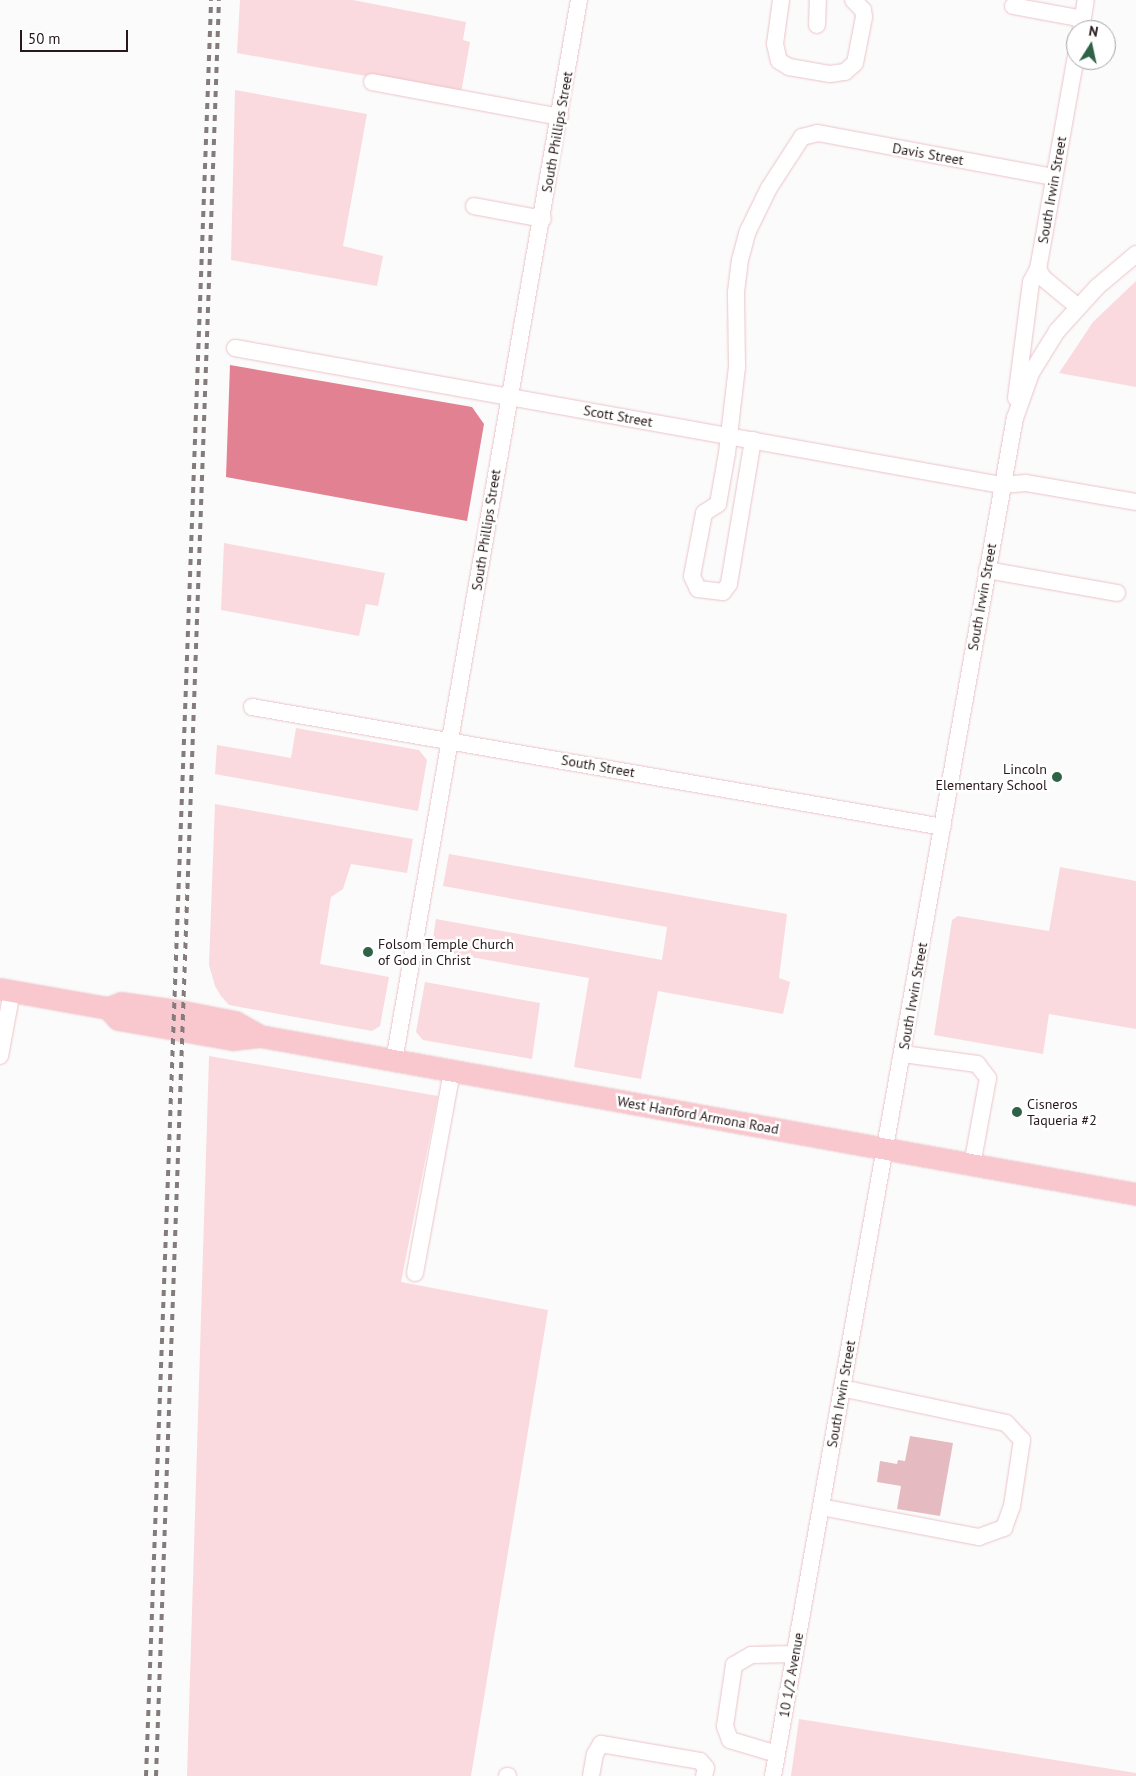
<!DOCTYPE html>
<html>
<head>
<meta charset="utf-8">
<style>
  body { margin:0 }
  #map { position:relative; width:1136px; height:1776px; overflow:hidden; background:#fbfbfb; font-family:"PT Sans",sans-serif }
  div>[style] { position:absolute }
  .green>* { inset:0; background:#fadade }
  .water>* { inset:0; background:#e18192 }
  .building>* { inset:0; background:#e5bbc1 }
  .roads { filter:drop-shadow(0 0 1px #ecc3c8) drop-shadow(0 0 1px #ecc3c8) }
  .minor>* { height:16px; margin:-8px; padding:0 8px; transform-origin:8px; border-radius:8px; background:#fff }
  .major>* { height:21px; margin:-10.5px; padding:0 10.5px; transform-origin:10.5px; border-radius:10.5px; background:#f9c7ce }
  .rail>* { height:4px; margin-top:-2px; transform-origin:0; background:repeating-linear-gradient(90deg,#837b7c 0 6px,transparent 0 12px) }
  .dots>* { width:14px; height:14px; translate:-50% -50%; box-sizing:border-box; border:2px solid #fff; border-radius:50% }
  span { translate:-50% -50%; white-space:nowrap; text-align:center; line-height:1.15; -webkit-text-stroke:5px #fff; paint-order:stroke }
  .street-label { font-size:14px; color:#281a1c }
  .poi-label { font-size:14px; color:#281a1c }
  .right { translate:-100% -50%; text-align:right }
  .left { translate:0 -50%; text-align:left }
  .north { position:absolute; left:1066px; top:20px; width:50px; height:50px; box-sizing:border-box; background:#fff; border:1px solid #a9a3a4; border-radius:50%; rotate:10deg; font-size:14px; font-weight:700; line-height:20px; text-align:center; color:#281a1c }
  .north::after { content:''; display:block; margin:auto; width:18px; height:22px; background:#2f6348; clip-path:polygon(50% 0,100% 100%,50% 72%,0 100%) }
  .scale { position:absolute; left:20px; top:30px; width:108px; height:22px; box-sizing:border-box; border:2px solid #281a1c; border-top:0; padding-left:6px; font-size:15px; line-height:18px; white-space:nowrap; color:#281a1c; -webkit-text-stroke:4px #fff; paint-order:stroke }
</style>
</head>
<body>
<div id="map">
  <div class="green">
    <div style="clip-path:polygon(240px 0,353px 0,466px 22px,463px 40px,470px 42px,461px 93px,237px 53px)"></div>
    <div style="clip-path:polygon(235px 90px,367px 114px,343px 246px,383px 256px,377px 286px,231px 260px)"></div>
    <div style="clip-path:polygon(1136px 281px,1136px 387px,1059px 373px,1093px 322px)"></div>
    <div style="clip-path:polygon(224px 543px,385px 573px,378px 606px,366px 604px,359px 636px,221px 610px)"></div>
    <div style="clip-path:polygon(296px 728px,419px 750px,427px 760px,418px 811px,215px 774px,217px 745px,291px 758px)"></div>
    <div style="clip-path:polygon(215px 804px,413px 839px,407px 873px,351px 864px,343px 889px,331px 897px,320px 964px,389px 977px,380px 1026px,372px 1031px,229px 1005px,221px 996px,215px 986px,209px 965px)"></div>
    <div style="clip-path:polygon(449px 854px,787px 914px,779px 978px,790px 982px,783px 1014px,658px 991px,641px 1079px,574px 1067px,589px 978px,431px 950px,436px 919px,662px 960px,667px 927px,443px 886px)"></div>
    <div style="clip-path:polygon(1060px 867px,1136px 881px,1136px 1029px,1049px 1014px,1043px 1054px,934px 1035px,952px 920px,958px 916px,1049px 931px)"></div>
    <div style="clip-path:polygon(425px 982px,540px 1003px,532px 1059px,423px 1040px,416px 1032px)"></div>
    <div style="clip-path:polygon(209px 1056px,438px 1096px,401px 1282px,548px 1310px,471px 1776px,187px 1776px)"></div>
    <div style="clip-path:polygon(799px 1719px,1136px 1773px,1136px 1776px,791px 1776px)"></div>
  </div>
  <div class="water">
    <div style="clip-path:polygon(230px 365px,472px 407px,484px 424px,467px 521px,226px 477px)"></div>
  </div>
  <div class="building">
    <div style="clip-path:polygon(910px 1436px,953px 1443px,940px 1516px,897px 1509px,901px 1486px,877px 1482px,880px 1461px,897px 1464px,898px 1460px,905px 1461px)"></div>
  </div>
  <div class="roads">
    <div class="minor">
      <div style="left:781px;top:0;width:44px;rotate:97.8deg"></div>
      <div style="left:775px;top:44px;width:17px;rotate:77deg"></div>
      <div style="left:779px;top:61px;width:12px;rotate:31deg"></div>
      <div style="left:789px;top:67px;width:42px;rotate:9.7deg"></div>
      <div style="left:830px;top:74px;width:15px;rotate:-8deg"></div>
      <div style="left:845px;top:72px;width:13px;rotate:-42deg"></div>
      <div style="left:855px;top:63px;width:47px;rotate:-78.9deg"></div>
      <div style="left:864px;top:17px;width:7px;rotate:-98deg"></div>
      <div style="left:863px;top:10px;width:14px;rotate:-135deg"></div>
      <div style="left:1013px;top:6px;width:71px;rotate:10.5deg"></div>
      <div style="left:817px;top:25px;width:25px;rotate:-88deg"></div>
      <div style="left:1081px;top:30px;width:30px;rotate:-81deg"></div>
      <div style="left:1076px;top:56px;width:216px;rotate:100.1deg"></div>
      <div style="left:1038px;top:269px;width:10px;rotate:61deg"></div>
      <div style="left:1043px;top:278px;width:44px;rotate:39.5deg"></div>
      <div style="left:372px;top:82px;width:191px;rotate:10.5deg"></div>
      <div style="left:474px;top:206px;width:70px;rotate:10.7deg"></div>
      <div style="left:235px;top:348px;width:779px;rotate:10.13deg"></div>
      <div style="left:1002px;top:485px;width:24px;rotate:-5deg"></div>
      <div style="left:1026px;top:483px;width:112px;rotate:9.8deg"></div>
      <div style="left:1016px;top:398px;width:117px;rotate:-82.6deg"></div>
      <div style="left:1031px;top:282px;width:15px;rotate:-62deg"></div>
      <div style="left:753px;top:440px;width:146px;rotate:99.5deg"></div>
      <div style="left:729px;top:584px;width:10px;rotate:127deg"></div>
      <div style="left:723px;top:592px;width:25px;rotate:-173deg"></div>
      <div style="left:698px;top:589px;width:14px;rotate:-115deg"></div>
      <div style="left:692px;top:576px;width:64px;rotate:-79.2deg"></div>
      <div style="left:704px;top:513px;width:17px;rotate:-33deg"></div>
      <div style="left:718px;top:504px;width:52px;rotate:-80deg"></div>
      <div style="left:727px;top:453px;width:87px;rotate:-83.4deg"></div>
      <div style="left:737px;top:367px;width:75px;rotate:-90.8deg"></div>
      <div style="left:736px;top:292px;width:32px;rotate:-83deg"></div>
      <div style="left:740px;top:260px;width:30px;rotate:-75deg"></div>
      <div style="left:748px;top:231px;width:48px;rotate:-64deg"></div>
      <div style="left:769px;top:188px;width:61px;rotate:-57.1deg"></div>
      <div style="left:802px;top:137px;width:16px;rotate:-14deg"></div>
      <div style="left:818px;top:133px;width:240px;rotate:10.6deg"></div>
      <div style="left:987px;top:570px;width:132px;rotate:10deg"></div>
      <div style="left:252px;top:707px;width:701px;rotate:9.85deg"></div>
      <div style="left:903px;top:1054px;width:75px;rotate:7.7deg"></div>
      <div style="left:977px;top:1064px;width:18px;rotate:52deg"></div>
      <div style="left:988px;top:1078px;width:88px;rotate:100.4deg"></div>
      <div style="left:0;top:1056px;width:66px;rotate:-79.5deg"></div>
      <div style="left:394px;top:1061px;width:1077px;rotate:-80.11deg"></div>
      <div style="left:415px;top:1273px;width:205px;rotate:-79.6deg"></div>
      <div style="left:821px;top:1507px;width:161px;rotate:10.8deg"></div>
      <div style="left:979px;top:1537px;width:27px;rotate:-20deg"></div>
      <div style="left:1004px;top:1528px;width:23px;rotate:-70deg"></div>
      <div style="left:1012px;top:1506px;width:67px;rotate:-81.4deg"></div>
      <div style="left:1022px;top:1440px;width:23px;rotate:-133deg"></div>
      <div style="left:1006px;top:1423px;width:168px;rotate:-168deg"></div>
      <div style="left:777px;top:1754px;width:49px;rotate:-163.4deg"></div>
      <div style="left:730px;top:1740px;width:15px;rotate:-110deg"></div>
      <div style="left:725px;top:1726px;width:62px;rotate:-81.6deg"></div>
      <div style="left:734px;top:1665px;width:20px;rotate:-30deg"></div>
      <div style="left:751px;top:1655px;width:43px;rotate:-1.3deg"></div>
      <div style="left:507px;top:1776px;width:1px"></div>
      <div style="left:591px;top:1776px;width:22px;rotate:-80deg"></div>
      <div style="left:595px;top:1754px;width:12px;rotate:-59deg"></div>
      <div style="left:601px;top:1744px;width:100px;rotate:9.7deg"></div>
      <div style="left:700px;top:1761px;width:9px;rotate:49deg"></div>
      <div style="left:706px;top:1768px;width:8px;rotate:104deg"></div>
      <div style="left:773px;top:1776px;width:1379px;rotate:-79.9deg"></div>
      <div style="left:1015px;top:418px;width:48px;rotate:-70.4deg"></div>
      <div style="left:1031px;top:373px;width:49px;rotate:-58.2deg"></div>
      <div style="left:1057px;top:331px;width:59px;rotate:-47.7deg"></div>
      <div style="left:1097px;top:287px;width:51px;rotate:-40.2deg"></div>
    </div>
    <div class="major">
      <div style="left:0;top:989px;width:110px;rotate:10deg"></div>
      <div style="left:108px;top:1008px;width:14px;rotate:-21deg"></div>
      <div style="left:121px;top:1003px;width:64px;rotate:8.1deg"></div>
      <div style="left:184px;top:1012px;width:52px;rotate:11.1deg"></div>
      <div style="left:235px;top:1022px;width:29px;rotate:29deg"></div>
      <div style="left:108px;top:1008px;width:15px;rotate:48deg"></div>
      <div style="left:118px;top:1019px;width:117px;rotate:9.9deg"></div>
      <div style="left:233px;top:1039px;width:27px;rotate:-6deg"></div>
      <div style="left:260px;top:1036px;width:890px;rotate:10.22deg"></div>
    </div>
  </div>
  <div class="rail">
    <div style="left:146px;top:1776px;width:1777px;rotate:-87.9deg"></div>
    <div style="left:156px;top:1776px;width:1777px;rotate:-87.97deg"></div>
  </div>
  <div class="dots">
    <div style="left:1057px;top:777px;background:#2f6348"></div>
    <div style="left:368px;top:952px;background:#2f6348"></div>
    <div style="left:1017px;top:1112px;background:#2f6348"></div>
  </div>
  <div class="street-label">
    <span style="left:557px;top:132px;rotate:-80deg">South Phillips Street</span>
    <span style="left:928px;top:154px;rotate:10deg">Davis Street</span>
    <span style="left:1052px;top:190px;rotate:-80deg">South Irwin Street</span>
    <span style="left:618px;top:416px;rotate:10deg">Scott Street</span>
    <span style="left:486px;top:530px;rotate:-81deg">South Phillips Street</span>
    <span style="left:982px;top:597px;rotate:-80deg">South Irwin Street</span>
    <span style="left:598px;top:766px;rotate:10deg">South Street</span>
    <span style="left:913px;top:996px;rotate:-80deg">South Irwin Street</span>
    <span style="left:698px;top:1115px;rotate:10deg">West Hanford Armona Road</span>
    <span style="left:841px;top:1394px;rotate:-80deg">South Irwin Street</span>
    <span style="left:791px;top:1675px;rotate:-80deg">10 1/2 Avenue</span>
  </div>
  <div class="poi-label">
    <span class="right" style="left:1047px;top:777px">Lincoln<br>Elementary School</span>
    <span class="left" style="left:378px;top:952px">Folsom Temple Church<br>of God in Christ</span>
    <span class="left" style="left:1027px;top:1112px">Cisneros<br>Taqueria #2</span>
  </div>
  <div class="north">N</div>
  <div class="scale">50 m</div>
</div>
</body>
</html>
